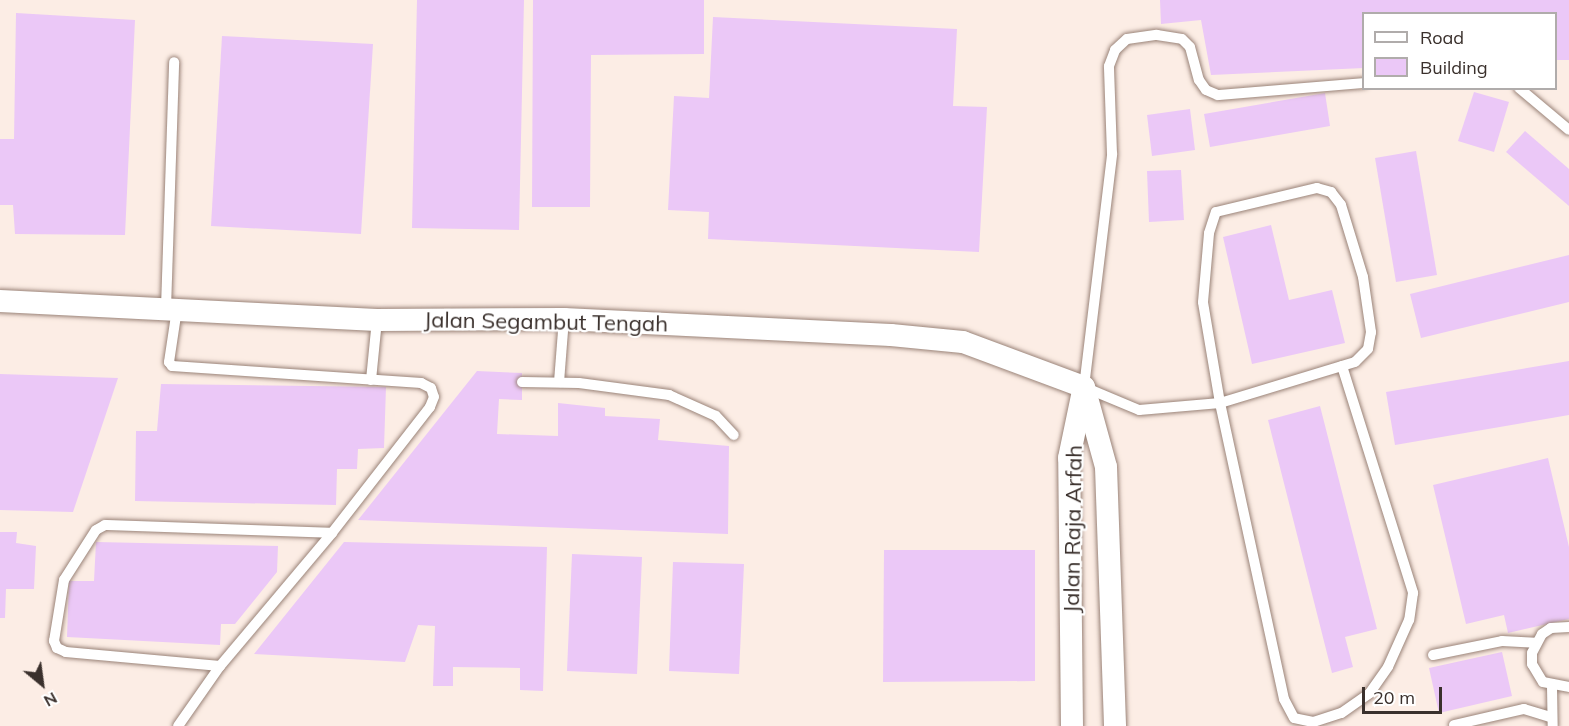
<!DOCTYPE html>
<html>
<head>
<meta charset="utf-8">
<style>
  body { margin:0 }
  #map { position:relative; width:1569px; height:726px; overflow:hidden; background:#fcede5; font-family:Mulish,sans-serif }
  div>[style] { position:absolute }
  .building>* { inset:0; background:#ebc8f7 }
  .roads { filter:drop-shadow(0 0 2px #9a8378) drop-shadow(0 0 2px #9a8378) }
  .service>* { height:10px; margin:-5px; padding:0 5px; transform-origin:5px; border-radius:5px; background:#fff }
  .minor>* { height:22px; margin:-11px; padding:0 11px; transform-origin:11px; border-radius:11px; background:#fff }
  span { translate:-50% -50%; white-space:nowrap; text-align:center; line-height:1.15; -webkit-text-stroke:4.5px #fff; paint-order:stroke }
  .street-label { font-size:22px; color:#3a302c }
  .legend { position:absolute; left:1362px; top:12px; width:195px; height:78px; box-sizing:border-box; background:#fff; border:2px solid #b0acab; margin:0; padding:8px 10px; list-style:none; font-size:18px; color:#3a302c }
  .legend li { display:flex; align-items:center; gap:12px; height:30px }
  .legend b { width:30px; border:2px solid #b0acab }
  .north { position:absolute; left:12px; top:654px; width:60px; height:60px; -webkit-text-stroke:4px #fff; paint-order:stroke; rotate:151deg; font-size:16px; font-weight:700; line-height:24px; text-align:center; color:#3a302c }
  .north::after { content:''; display:block; margin:auto; width:21px; height:27px; background:#3a302c; clip-path:polygon(50% 0,100% 100%,50% 72%,0 100%) }
  .scale { position:absolute; left:1362px; top:687px; width:80px; height:27px; box-sizing:border-box; border:3px solid #3a302c; border-top:0; padding-left:8px; font-size:18px; line-height:21px; white-space:nowrap; color:#3a302c; -webkit-text-stroke:4px #fff; paint-order:stroke }
</style>
</head>
<body>
<div id="map">
  <div class="building">
    <div style="clip-path:polygon(417px 0,524px 0,519px 230px,412px 228px)"></div>
    <div style="clip-path:polygon(533px 0,704px 0,704px 54px,591px 55px,590px 207px,532px 207px)"></div>
    <div style="clip-path:polygon(1160px 0,1569px 0,1569px 60px,1556px 60px,1556px 14px,1364px 14px,1364px 68px,1211px 75px,1201px 20px,1161px 24px)"></div>
    <div style="clip-path:polygon(16px 13px,135px 20px,125px 235px,15px 234px,13px 205px,0 205px,0 139px,14px 139px)"></div>
    <div style="clip-path:polygon(713px 17px,957px 29px,953px 106px,987px 107px,979px 252px,708px 239px,709px 212px,668px 210px,674px 96px,709px 98px)"></div>
    <div style="clip-path:polygon(222px 36px,373px 44px,361px 234px,211px 226px)"></div>
    <div style="clip-path:polygon(1474px 92px,1509px 102px,1494px 152px,1458px 141px)"></div>
    <div style="clip-path:polygon(1325px 93px,1330px 126px,1210px 147px,1204px 114px)"></div>
    <div style="clip-path:polygon(1190px 109px,1195px 150px,1152px 156px,1147px 115px)"></div>
    <div style="clip-path:polygon(1525px 131px,1569px 169px,1569px 206px,1506px 152px)"></div>
    <div style="clip-path:polygon(1416px 151px,1437px 275px,1396px 282px,1375px 158px)"></div>
    <div style="clip-path:polygon(1181px 170px,1184px 220px,1149px 222px,1147px 171px)"></div>
    <div style="clip-path:polygon(1271px 225px,1289px 300px,1332px 290px,1345px 343px,1252px 364px,1223px 237px)"></div>
    <div style="clip-path:polygon(1569px 255px,1569px 302px,1421px 338px,1410px 294px)"></div>
    <div style="clip-path:polygon(1569px 361px,1569px 415px,1395px 445px,1386px 392px)"></div>
    <div style="clip-path:polygon(477px 371px,522px 373px,522px 400px,499px 399px,497px 434px,558px 436px,558px 403px,605px 408px,605px 416px,660px 419px,658px 440px,729px 446px,728px 534px,358px 520px)"></div>
    <div style="clip-path:polygon(0 374px,118px 378px,73px 512px,0 510px)"></div>
    <div style="clip-path:polygon(161px 384px,386px 387px,384px 448px,358px 449px,357px 469px,337px 469px,336px 505px,135px 501px,136px 431px,157px 431px)"></div>
    <div style="clip-path:polygon(1320px 406px,1377px 629px,1345px 637px,1353px 667px,1332px 673px,1268px 420px)"></div>
    <div style="clip-path:polygon(1548px 458px,1569px 547px,1569px 619px,1508px 633px,1504px 615px,1466px 624px,1433px 485px)"></div>
    <div style="clip-path:polygon(0 532px,17px 532px,16px 543px,36px 546px,34px 589px,6px 589px,5px 618px,0 618px)"></div>
    <div style="clip-path:polygon(96px 542px,278px 546px,277px 572px,235px 624px,221px 624px,220px 645px,67px 637px,69px 581px,94px 581px)"></div>
    <div style="clip-path:polygon(344px 542px,547px 547px,543px 691px,520px 690px,520px 668px,453px 667px,453px 686px,433px 686px,435px 626px,418px 625px,405px 662px,254px 654px)"></div>
    <div style="clip-path:polygon(884px 550px,1035px 550px,1035px 681px,883px 682px)"></div>
    <div style="clip-path:polygon(572px 554px,642px 557px,637px 674px,567px 671px)"></div>
    <div style="clip-path:polygon(673px 562px,744px 564px,739px 674px,669px 671px)"></div>
    <div style="clip-path:polygon(1502px 652px,1512px 696px,1439px 713px,1429px 668px)"></div>
  </div>
  <div class="roads">
    <div class="service">
      <div style="left:1519px;top:88px;width:65px;rotate:40deg"></div>
      <div style="left:1317px;top:188px;width:15px;rotate:16deg"></div>
      <div style="left:1331px;top:192px;width:16px;rotate:52deg"></div>
      <div style="left:1341px;top:205px;width:75px;rotate:73deg"></div>
      <div style="left:1363px;top:277px;width:56px;rotate:81.7deg"></div>
      <div style="left:1371px;top:332px;width:17px;rotate:100deg"></div>
      <div style="left:1368px;top:349px;width:18px;rotate:135deg"></div>
      <div style="left:1355px;top:362px;width:141px;rotate:163.1deg"></div>
      <div style="left:1220px;top:403px;width:102px;rotate:-99.6deg"></div>
      <div style="left:1203px;top:302px;width:69px;rotate:-85deg"></div>
      <div style="left:1209px;top:233px;width:22px;rotate:-72deg"></div>
      <div style="left:1216px;top:212px;width:104px;rotate:-13.4deg"></div>
      <div style="left:166px;top:308px;width:246px;rotate:-88.1deg"></div>
      <div style="left:177px;top:309px;width:54px;rotate:98.6deg"></div>
      <div style="left:169px;top:362px;width:5px;rotate:53deg"></div>
      <div style="left:172px;top:366px;width:250px;rotate:3.9deg"></div>
      <div style="left:421px;top:383px;width:11px;rotate:27deg"></div>
      <div style="left:431px;top:388px;width:9px;rotate:72deg"></div>
      <div style="left:434px;top:397px;width:11px;rotate:112deg"></div>
      <div style="left:430px;top:407px;width:160px;rotate:127.9deg"></div>
      <div style="left:332px;top:533px;width:174px;rotate:130.1deg"></div>
      <div style="left:220px;top:666px;width:73px;rotate:125deg"></div>
      <div style="left:1342px;top:366px;width:238px;rotate:72.6deg"></div>
      <div style="left:1413px;top:593px;width:27px;rotate:98deg"></div>
      <div style="left:1409px;top:620px;width:51px;rotate:114.1deg"></div>
      <div style="left:1388px;top:667px;width:32px;rotate:125deg"></div>
      <div style="left:1370px;top:693px;width:35px;rotate:145deg"></div>
      <div style="left:1341px;top:713px;width:29px;rotate:162deg"></div>
      <div style="left:1313px;top:722px;width:19px;rotate:-168deg"></div>
      <div style="left:1294px;top:718px;width:21px;rotate:-118deg"></div>
      <div style="left:1284px;top:699px;width:303px;rotate:-102.2deg"></div>
      <div style="left:1220px;top:403px;width:81px;rotate:175.1deg"></div>
      <div style="left:1139px;top:410px;width:60px;rotate:-157.3deg"></div>
      <div style="left:1084px;top:387px;width:235px;rotate:-83.1deg"></div>
      <div style="left:1112px;top:154px;width:88px;rotate:-92deg"></div>
      <div style="left:1109px;top:66px;width:17px;rotate:-69deg"></div>
      <div style="left:1115px;top:50px;width:16px;rotate:-43deg"></div>
      <div style="left:1127px;top:39px;width:30px;rotate:-8deg"></div>
      <div style="left:1157px;top:35px;width:25px;rotate:9deg"></div>
      <div style="left:1182px;top:39px;width:11px;rotate:45deg"></div>
      <div style="left:1190px;top:47px;width:34px;rotate:75deg"></div>
      <div style="left:1199px;top:80px;width:12px;rotate:55deg"></div>
      <div style="left:1206px;top:90px;width:13px;rotate:23deg"></div>
      <div style="left:1218px;top:95px;width:146px;rotate:-4.7deg"></div>
      <div style="left:371px;top:380px;width:60px;rotate:-84.3deg"></div>
      <div style="left:522px;top:382px;width:57px;rotate:1deg"></div>
      <div style="left:579px;top:383px;width:91px;rotate:7.6deg"></div>
      <div style="left:669px;top:395px;width:51px;rotate:24.1deg"></div>
      <div style="left:716px;top:416px;width:26px;rotate:47deg"></div>
      <div style="left:559px;top:382px;width:63px;rotate:-85.5deg"></div>
      <div style="left:1569px;top:627px;width:18px;rotate:177deg"></div>
      <div style="left:1551px;top:628px;width:11px;rotate:146deg"></div>
      <div style="left:1542px;top:634px;width:21px;rotate:118deg"></div>
      <div style="left:1532px;top:653px;width:11px;rotate:90deg"></div>
      <div style="left:1532px;top:664px;width:21px;rotate:59deg"></div>
      <div style="left:1543px;top:682px;width:26px;rotate:11deg"></div>
      <div style="left:1433px;top:655px;width:70px;rotate:-11.5deg"></div>
      <div style="left:1502px;top:641px;width:33px;rotate:3deg"></div>
      <div style="left:220px;top:666px;width:155px;rotate:-174.8deg"></div>
      <div style="left:66px;top:652px;width:10px;rotate:-156deg"></div>
      <div style="left:57px;top:648px;width:8px;rotate:-113deg"></div>
      <div style="left:54px;top:641px;width:62px;rotate:-80.7deg"></div>
      <div style="left:64px;top:580px;width:59px;rotate:-57.4deg"></div>
      <div style="left:96px;top:530px;width:10px;rotate:-29deg"></div>
      <div style="left:105px;top:525px;width:227px;rotate:2deg"></div>
      <div style="left:1552px;top:687px;width:39px;rotate:89deg"></div>
      <div style="left:1454px;top:725px;width:72px;rotate:-12.9deg"></div>
      <div style="left:1524px;top:709px;width:27px;rotate:17deg"></div>
    </div>
    <div class="minor">
      <div style="left:0;top:301px;width:377px;rotate:2.9deg"></div>
      <div style="left:377px;top:320px;width:187px;rotate:-0.3deg"></div>
      <div style="left:564px;top:319px;width:327px;rotate:2.8deg"></div>
      <div style="left:891px;top:335px;width:72px;rotate:5.6deg"></div>
      <div style="left:963px;top:342px;width:129px;rotate:20.4deg"></div>
      <div style="left:1084px;top:387px;width:83px;rotate:74.6deg"></div>
      <div style="left:1106px;top:467px;width:259px;rotate:88deg"></div>
      <div style="left:1072px;top:726px;width:268px;rotate:-90.6deg"></div>
      <div style="left:1069px;top:458px;width:68px;rotate:-78.2deg"></div>
    </div>
  </div>
  <div class="street-label">
    <span style="left:546px;top:322px;rotate:1deg">Jalan Segambut Tengah</span>
    <span style="left:1073px;top:529px;rotate:-89deg">Jalan Raja Arfah</span>
  </div>
  <ul class="legend">
  <li><b style="height:8px;background:#fff"></b>Road</li>
  <li><b style="height:16px;background:#ebc8f7"></b>Building</li>
  </ul>
  <div class="north">N</div>
  <div class="scale">20 m</div>
</div>
</body>
</html>
